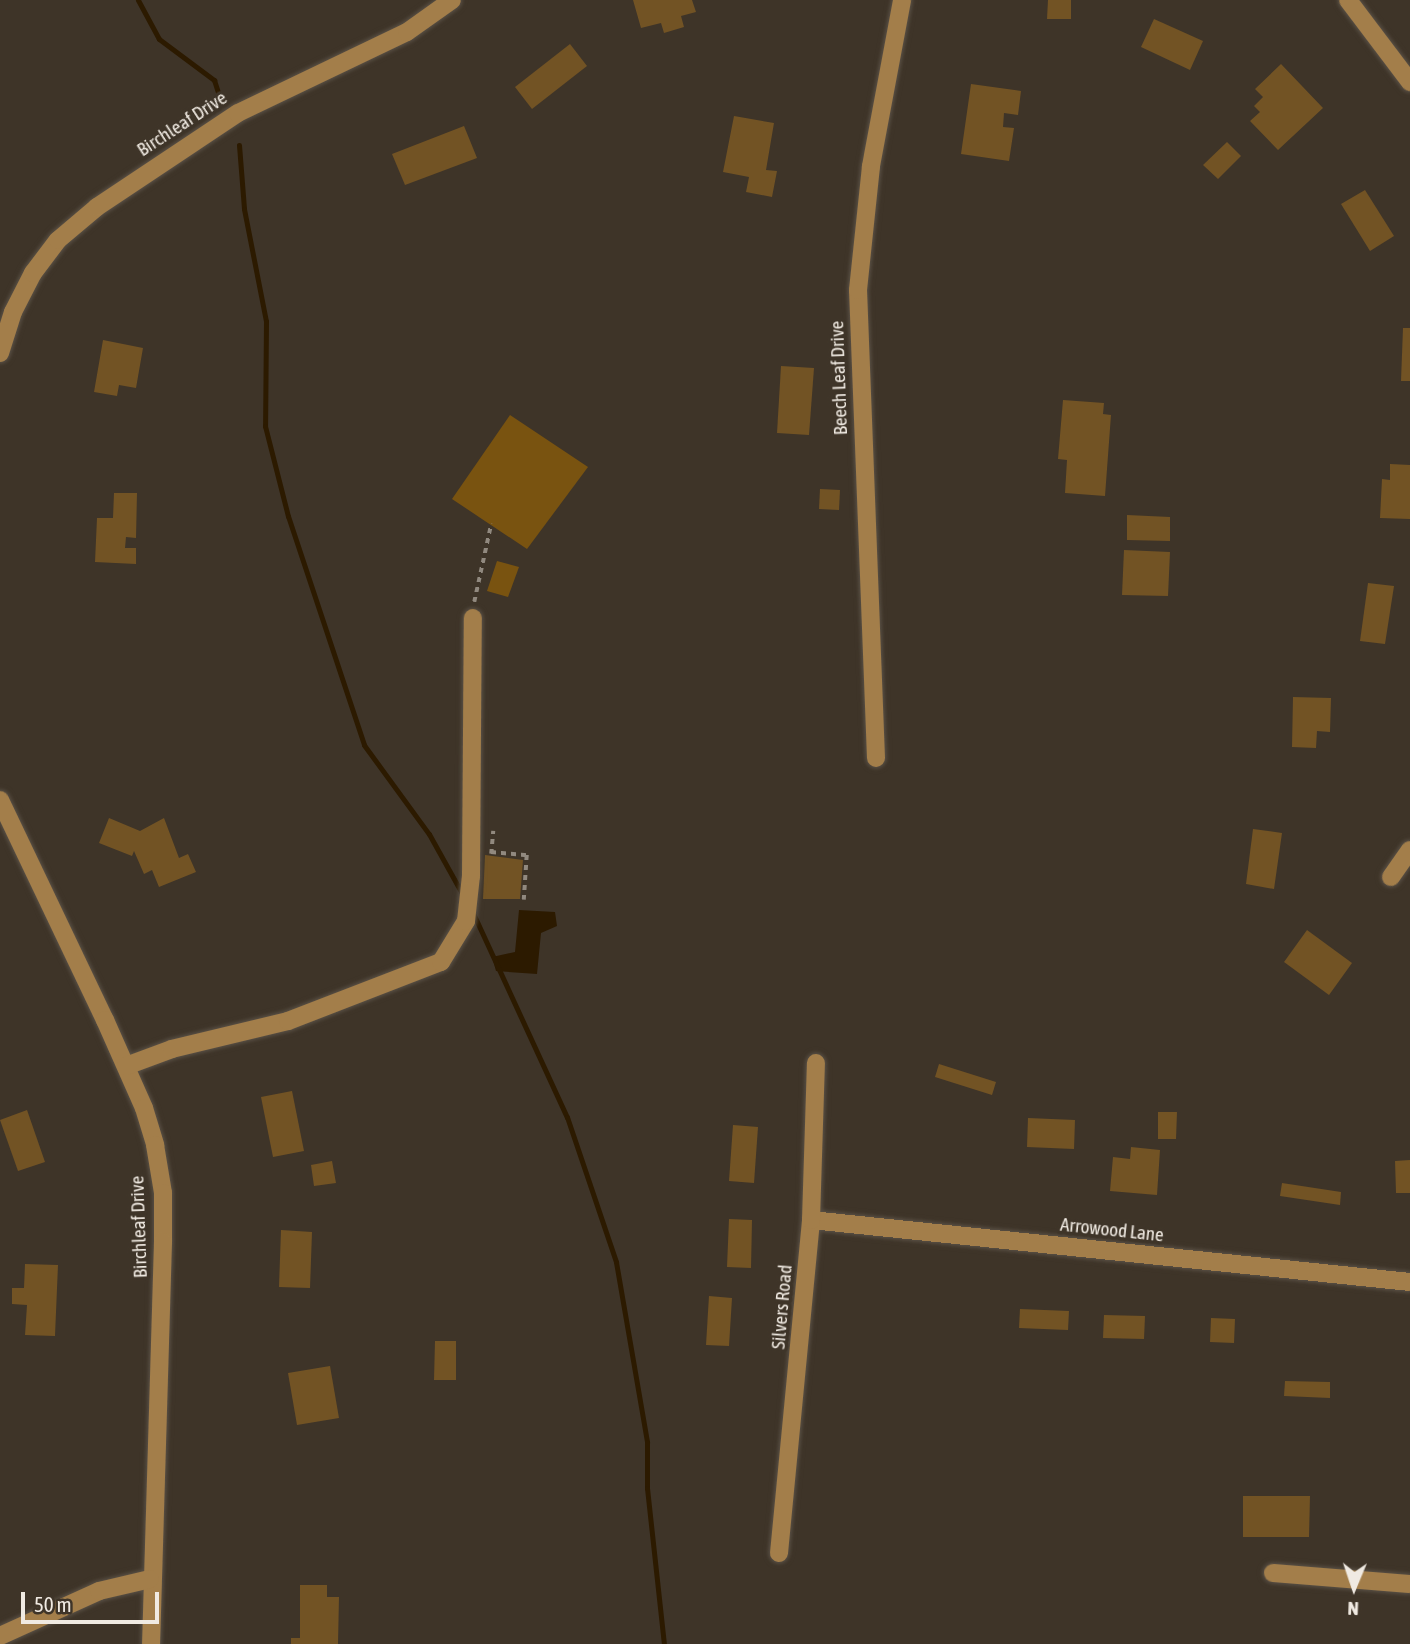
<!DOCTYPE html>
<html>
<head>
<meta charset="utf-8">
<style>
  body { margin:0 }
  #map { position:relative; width:1410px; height:1644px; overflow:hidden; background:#3e3428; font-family:"Asap Condensed",sans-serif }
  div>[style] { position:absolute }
  .green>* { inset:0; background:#795310 }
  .water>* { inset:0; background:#2c1a00 }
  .stream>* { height:5px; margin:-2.5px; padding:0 2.5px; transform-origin:2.5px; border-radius:2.5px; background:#2c1a00 }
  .building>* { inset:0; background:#725324 }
  .path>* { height:3.5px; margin-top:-1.75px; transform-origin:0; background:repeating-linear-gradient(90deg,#91897f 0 5px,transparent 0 10px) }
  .roads { filter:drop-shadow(0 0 2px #5a5146) drop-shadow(0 0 2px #5a5146) }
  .minor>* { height:18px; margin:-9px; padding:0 9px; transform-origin:9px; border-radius:9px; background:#a37e4a }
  span { translate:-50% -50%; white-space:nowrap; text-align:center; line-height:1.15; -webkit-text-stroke:7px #3e3428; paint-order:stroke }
  .street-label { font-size:19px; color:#f0eae2 }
  .north { position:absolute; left:1319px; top:1553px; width:70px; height:70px; -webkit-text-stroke:5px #3e3428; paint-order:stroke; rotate:182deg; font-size:19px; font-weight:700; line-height:28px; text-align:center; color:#f0eae2 }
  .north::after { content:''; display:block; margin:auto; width:24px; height:32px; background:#f0eae2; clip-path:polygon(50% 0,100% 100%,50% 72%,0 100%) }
  .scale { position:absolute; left:21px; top:1592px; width:138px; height:32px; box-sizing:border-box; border:4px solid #f0eae2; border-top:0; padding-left:9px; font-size:21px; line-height:24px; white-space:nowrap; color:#f0eae2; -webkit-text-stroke:5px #3e3428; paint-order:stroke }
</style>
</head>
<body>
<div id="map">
  <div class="green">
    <div style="clip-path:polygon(510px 415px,588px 467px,527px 549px,452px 499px)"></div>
    <div style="clip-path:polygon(497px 561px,519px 567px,508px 597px,487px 591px)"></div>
  </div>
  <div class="water">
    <div style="clip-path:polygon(519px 910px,555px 912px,557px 926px,541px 933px,537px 974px,496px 971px,492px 957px,515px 952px)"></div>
  </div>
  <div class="stream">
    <div style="left:138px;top:0;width:44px;rotate:61.7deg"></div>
    <div style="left:159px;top:39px;width:69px;rotate:36.7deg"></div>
    <div style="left:214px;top:80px;width:25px;rotate:72deg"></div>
    <div style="left:239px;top:145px;width:64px;rotate:85.5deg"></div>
    <div style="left:244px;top:209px;width:114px;rotate:78.9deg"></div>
    <div style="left:266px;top:321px;width:105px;rotate:90.5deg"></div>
    <div style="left:265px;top:426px;width:93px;rotate:75.7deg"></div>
    <div style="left:288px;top:516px;width:241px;rotate:71.6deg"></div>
    <div style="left:364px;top:745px;width:110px;rotate:53.9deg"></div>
    <div style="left:429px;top:834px;width:70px;rotate:60.9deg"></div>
    <div style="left:473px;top:913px;width:225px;rotate:65.3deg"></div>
    <div style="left:567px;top:1117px;width:153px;rotate:71.3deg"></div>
    <div style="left:616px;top:1262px;width:183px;rotate:80.2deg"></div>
    <div style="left:647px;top:1442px;width:46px;rotate:90deg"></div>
    <div style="left:647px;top:1488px;width:157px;rotate:83.8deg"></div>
  </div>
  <div class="building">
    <div style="clip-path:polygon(633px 0,692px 0,696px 12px,681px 16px,684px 27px,664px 33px,661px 23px,641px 28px)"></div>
    <div style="clip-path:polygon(1048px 0,1071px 0,1071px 19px,1047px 19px)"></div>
    <div style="clip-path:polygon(1154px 19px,1203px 41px,1190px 70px,1141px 47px)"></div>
    <div style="clip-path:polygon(570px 44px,587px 66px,532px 109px,515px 87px)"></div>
    <div style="clip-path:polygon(1281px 64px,1323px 108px,1278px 150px,1250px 121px,1260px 112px,1254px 106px,1263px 97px,1255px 89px)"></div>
    <div style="clip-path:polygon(971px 84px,1021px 91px,1018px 115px,1004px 113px,1003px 127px,1014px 128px,1009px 161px,961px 154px)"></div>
    <div style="clip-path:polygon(734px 116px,774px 123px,766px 170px,777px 171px,772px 197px,746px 192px,749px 177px,723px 172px)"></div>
    <div style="clip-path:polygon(464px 126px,477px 158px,405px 185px,392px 154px)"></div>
    <div style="clip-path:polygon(1227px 142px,1241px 156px,1218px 179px,1203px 165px)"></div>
    <div style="clip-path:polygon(1365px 190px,1394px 236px,1370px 251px,1341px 204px)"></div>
    <div style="clip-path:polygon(1403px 328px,1410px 328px,1410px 381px,1401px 381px)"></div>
    <div style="clip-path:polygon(103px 340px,143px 348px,136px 388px,119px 385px,117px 396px,94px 392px)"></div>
    <div style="clip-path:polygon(781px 366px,814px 368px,809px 435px,777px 433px)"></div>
    <div style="clip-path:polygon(1063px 400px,1104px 403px,1103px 414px,1111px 415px,1105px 496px,1065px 493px,1067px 460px,1058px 459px)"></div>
    <div style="clip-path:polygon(1390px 464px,1410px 465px,1410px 519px,1380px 518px,1382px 479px,1390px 480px)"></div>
    <div style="clip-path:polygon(820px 489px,840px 490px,839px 510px,819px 509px)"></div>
    <div style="clip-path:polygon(114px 493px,137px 493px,136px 538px,126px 537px,125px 548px,136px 548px,136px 564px,95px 562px,97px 518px,113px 518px)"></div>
    <div style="clip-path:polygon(1127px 515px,1170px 517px,1170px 541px,1127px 540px)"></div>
    <div style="clip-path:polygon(1124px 550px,1170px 552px,1168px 596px,1122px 595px)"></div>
    <div style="clip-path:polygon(1368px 583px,1394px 586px,1385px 644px,1360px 641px)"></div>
    <div style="clip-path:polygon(1293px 697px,1331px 698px,1330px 732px,1317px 731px,1316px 748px,1292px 747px)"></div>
    <div style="clip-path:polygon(109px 818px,140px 831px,164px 818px,179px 858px,188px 854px,196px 872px,159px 887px,152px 870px,144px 874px,134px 851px,132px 856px,99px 843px)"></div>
    <div style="clip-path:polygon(1253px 829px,1282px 833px,1274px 889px,1246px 884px)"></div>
    <div style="clip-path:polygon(485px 855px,523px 860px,520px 899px,483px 899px)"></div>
    <div style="clip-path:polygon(1307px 930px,1352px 963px,1329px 995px,1284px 962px)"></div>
    <div style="clip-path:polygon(939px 1064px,996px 1082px,992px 1095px,935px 1077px)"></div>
    <div style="clip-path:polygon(292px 1091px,304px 1151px,273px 1157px,261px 1097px)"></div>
    <div style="clip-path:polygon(27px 1110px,45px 1162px,18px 1171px,0 1120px)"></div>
    <div style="clip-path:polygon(1158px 1112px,1177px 1112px,1176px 1139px,1158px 1139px)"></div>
    <div style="clip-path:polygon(1028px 1118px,1075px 1120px,1074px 1149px,1027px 1147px)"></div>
    <div style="clip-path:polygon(733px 1125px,758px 1127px,754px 1183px,729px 1181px)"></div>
    <div style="clip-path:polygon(1131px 1147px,1160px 1150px,1157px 1195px,1110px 1191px,1113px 1157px,1130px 1159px)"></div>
    <div style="clip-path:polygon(1410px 1160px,1410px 1193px,1396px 1193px,1395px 1161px)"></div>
    <div style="clip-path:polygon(332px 1161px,336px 1183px,314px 1186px,311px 1165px)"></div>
    <div style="clip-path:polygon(1282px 1183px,1341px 1192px,1340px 1205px,1280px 1196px)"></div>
    <div style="clip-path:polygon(729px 1219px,752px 1220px,751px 1268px,727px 1267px)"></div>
    <div style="clip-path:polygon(281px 1230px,312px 1232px,310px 1288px,279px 1287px)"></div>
    <div style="clip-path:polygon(25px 1264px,58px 1265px,55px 1336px,25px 1335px,27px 1305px,12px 1304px,12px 1288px,24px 1288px)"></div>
    <div style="clip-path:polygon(709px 1296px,732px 1298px,729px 1346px,706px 1345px)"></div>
    <div style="clip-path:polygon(1020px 1309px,1069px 1311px,1068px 1330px,1019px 1328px)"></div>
    <div style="clip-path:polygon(1104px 1315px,1145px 1316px,1144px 1339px,1103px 1338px)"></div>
    <div style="clip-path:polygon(1211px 1318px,1235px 1319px,1234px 1343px,1210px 1342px)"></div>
    <div style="clip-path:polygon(435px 1341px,456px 1341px,456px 1380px,434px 1380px)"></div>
    <div style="clip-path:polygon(330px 1366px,339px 1418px,297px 1425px,288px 1373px)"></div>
    <div style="clip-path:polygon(1285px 1381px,1330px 1382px,1330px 1398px,1284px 1396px)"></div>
    <div style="clip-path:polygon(1243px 1496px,1310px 1496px,1309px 1537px,1243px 1537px)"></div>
    <div style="clip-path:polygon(300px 1585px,327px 1585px,327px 1597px,339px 1597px,338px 1644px,291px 1644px,291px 1638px,300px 1638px)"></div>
  </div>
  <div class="path">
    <div style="left:474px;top:602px;width:80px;rotate:-77.7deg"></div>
    <div style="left:491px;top:852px;width:36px;rotate:5deg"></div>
    <div style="left:527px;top:855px;width:45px;rotate:93.8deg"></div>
    <div style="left:491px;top:854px;width:23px;rotate:-85deg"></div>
  </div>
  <div class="roads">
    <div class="minor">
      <div style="left:1348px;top:0;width:103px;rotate:52.9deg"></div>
      <div style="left:0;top:353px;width:43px;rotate:-72.4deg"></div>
      <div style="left:13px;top:312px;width:44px;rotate:-62.9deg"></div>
      <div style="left:33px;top:273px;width:41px;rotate:-52.9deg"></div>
      <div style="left:58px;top:240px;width:51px;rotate:-40.2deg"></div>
      <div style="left:97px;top:207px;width:169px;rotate:-33.7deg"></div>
      <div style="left:238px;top:113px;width:187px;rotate:-25.6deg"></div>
      <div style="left:407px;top:32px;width:55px;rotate:-35.4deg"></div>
      <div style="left:876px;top:758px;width:468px;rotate:-92.2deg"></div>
      <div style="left:858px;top:290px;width:125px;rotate:-84deg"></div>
      <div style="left:871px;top:166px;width:169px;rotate:-79.4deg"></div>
      <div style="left:0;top:800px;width:244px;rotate:64.5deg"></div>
      <div style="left:105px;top:1020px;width:96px;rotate:66.1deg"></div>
      <div style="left:144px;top:1108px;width:39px;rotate:73deg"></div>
      <div style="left:155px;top:1145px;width:49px;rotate:80.5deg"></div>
      <div style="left:163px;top:1193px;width:49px;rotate:90deg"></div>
      <div style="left:163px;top:1242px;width:402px;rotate:91.7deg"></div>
      <div style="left:1391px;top:877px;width:33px;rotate:-55deg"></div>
      <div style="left:126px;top:1066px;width:49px;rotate:-20.3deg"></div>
      <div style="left:172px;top:1049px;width:119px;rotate:-13.6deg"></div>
      <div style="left:288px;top:1021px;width:164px;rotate:-21.1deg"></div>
      <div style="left:441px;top:962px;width:48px;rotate:-58.6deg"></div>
      <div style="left:466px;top:921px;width:45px;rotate:-83.7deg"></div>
      <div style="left:471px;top:876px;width:258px;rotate:-89.6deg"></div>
      <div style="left:811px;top:1220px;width:602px;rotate:5.91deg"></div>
      <div style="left:779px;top:1553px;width:335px;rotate:-84.5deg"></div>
      <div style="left:811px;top:1220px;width:157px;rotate:-88.2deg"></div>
      <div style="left:1273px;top:1573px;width:137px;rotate:4.6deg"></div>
      <div style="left:0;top:1636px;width:109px;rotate:-24.4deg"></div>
      <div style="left:99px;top:1591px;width:52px;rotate:-13.2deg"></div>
    </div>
  </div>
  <div class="street-label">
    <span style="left:182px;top:124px;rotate:-33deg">Birchleaf Drive</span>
    <span style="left:839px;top:378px;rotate:-92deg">Beech Leaf Drive</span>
    <span style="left:139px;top:1227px;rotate:-92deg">Birchleaf Drive</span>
    <span style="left:1112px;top:1230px;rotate:6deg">Arrowood Lane</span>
    <span style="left:782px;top:1307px;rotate:-85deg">Silvers Road</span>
  </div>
  <div class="north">N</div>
  <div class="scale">50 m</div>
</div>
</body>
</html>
